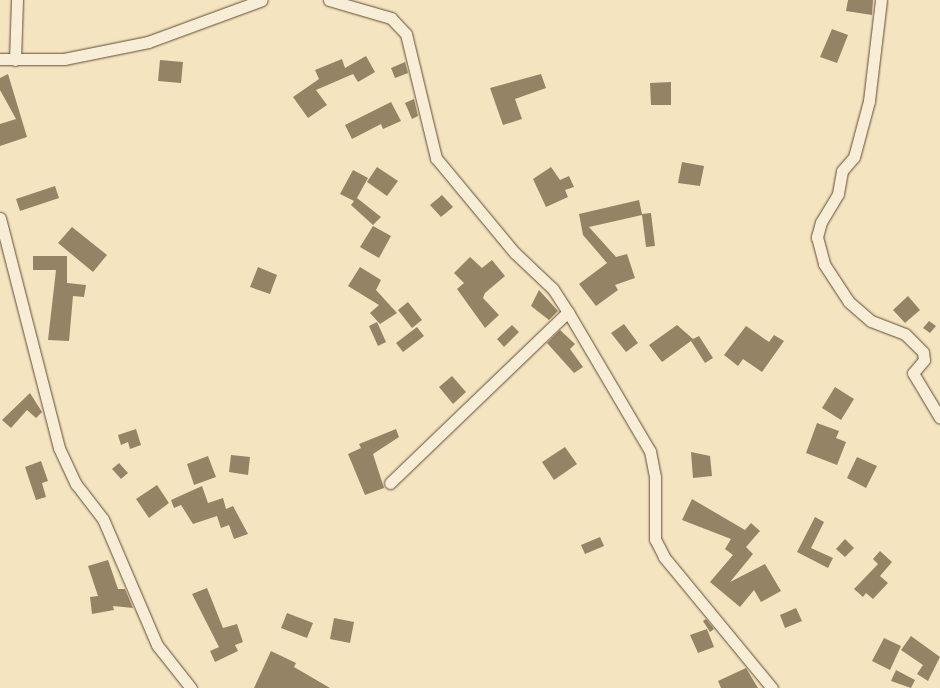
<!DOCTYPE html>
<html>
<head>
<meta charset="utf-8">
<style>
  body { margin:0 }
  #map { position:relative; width:940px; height:688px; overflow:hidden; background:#f5e4c0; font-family:"IM FELL DW Pica",serif }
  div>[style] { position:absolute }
  .building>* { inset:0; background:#958365 }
  .roads { filter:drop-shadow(0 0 1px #5e4c32) drop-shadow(0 0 1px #5e4c32) }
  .street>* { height:11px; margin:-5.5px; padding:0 5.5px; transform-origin:5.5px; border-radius:5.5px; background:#f8edd6 }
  span { translate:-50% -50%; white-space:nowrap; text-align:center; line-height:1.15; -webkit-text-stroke:4px #f8edd6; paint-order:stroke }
</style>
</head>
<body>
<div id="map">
  <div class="building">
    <div style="clip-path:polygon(848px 0,873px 0,872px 15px,846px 11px)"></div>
    <div style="clip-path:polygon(832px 29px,848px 35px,837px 63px,820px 57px)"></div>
    <div style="clip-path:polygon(366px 56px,375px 72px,358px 82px,353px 74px,316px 90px,327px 105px,308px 118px,293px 97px,319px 79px,315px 70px,342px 59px,345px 68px)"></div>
    <div style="clip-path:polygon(160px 60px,183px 62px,181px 83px,158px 81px)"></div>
    <div style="clip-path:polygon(405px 62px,408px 73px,395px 78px,391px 68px)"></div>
    <div style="clip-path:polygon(8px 74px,27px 137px,0 146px,0 124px,16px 119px,0 90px,0 78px)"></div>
    <div style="clip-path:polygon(541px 74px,546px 88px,515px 99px,522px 119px,503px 125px,490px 88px)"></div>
    <div style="clip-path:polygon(671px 82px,671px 105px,651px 105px,650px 83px)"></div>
    <div style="clip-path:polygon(414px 99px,418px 116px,412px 119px,405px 103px)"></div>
    <div style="clip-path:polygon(391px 102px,401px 121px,383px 129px,381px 124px,352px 139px,345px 125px)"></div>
    <div style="clip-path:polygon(682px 162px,704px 166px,700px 186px,678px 183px)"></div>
    <div style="clip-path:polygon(377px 167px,398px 181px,387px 196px,367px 182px)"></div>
    <div style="clip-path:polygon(551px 167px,560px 180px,569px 176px,574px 187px,565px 190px,568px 197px,546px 207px,533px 179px)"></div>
    <div style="clip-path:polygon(353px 170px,368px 178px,357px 198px,381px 217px,373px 225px,351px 205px,354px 201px,340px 194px)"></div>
    <div style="clip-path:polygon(55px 186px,59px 198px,20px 211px,16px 199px)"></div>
    <div style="clip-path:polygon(442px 195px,453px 207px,441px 217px,430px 205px)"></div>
    <div style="clip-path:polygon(639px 200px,642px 214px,651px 213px,655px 246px,646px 247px,642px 215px,589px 227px,616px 257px,627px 254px,635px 278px,615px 285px,618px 290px,596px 306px,579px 284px,607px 263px,583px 235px,579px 214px)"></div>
    <div style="clip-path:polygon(373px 226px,391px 236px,379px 258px,360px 247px)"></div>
    <div style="clip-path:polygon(72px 227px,107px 255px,93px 272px,58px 243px)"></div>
    <div style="clip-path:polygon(33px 256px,67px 256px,67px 283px,86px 285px,84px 297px,73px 296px,69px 341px,48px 340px,56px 270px,33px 270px)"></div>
    <div style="clip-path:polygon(470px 257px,482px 268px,492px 260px,505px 276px,485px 293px,483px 298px,499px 315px,485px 328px,457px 289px,464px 283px,454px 273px)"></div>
    <div style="clip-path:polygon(258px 267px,277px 275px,270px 294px,250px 287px)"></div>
    <div style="clip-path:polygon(360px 267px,381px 280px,376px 290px,397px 313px,380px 324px,370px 313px,379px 305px,348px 286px)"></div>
    <div style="clip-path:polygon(539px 290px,558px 311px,549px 320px,531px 306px)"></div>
    <div style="clip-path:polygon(908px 296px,920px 310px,905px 323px,893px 310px)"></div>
    <div style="clip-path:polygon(408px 302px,422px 320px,412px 328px,398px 310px)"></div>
    <div style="clip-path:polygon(929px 321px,936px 326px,930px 333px,923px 328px)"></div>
    <div style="clip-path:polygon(377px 322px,386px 342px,378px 346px,369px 326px)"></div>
    <div style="clip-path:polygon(624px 324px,638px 343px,626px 352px,611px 333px)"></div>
    <div style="clip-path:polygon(512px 325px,519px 332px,504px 347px,497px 339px)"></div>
    <div style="clip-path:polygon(677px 325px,693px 339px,699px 336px,713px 358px,705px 363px,691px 341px,662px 362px,649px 345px)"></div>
    <div style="clip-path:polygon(746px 326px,769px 342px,774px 335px,784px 341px,762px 372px,743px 359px,738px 366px,724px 355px)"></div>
    <div style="clip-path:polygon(417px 327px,424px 336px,403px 352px,396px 343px)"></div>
    <div style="clip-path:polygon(560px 330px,575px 344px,570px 349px,583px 367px,574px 373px,547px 343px)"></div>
    <div style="clip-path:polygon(452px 376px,466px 392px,453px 404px,439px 387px)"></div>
    <div style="clip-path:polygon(835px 387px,854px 399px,841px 420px,822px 408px)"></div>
    <div style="clip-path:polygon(30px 393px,42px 412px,36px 418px,27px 410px,11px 428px,2px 420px)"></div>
    <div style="clip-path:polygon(817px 423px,839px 431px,836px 438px,846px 442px,837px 465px,806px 453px)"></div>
    <div style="clip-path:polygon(136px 429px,141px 445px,130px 449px,128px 442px,121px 445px,118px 435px)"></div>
    <div style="clip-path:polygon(396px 429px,399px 437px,373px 454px,384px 488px,365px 495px,348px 454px,361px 448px,359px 444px)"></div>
    <div style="clip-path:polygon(565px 447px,577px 464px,554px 480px,542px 462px)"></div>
    <div style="clip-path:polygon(691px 452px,710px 456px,712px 476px,693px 478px)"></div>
    <div style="clip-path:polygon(231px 455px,250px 457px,248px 475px,229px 472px)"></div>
    <div style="clip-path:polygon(208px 456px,216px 477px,194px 485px,187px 464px)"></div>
    <div style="clip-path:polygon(857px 457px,877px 466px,866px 488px,847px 478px)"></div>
    <div style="clip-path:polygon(41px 461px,48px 481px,42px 483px,46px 497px,36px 500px,25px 467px)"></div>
    <div style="clip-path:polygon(119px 463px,128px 473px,121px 479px,112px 469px)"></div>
    <div style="clip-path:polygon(157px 485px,169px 503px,149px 518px,136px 499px)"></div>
    <div style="clip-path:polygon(202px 486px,208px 503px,223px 498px,226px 509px,233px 506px,248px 534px,234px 539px,229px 525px,221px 528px,217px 516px,193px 524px,181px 505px,174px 508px,171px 500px)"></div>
    <div style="clip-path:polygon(692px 499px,745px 530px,751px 523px,760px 531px,746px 547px,753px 554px,730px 582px,765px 564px,781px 591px,761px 602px,754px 590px,740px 607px,710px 582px,733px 555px,725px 549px,731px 539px,682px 520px)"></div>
    <div style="clip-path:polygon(815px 517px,824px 522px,811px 548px,833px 558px,828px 568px,797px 552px)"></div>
    <div style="clip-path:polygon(600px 537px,604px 546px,585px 554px,581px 545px)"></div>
    <div style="clip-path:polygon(845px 539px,854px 548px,845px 557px,836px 549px)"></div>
    <div style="clip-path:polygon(880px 551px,892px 562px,880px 576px,888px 583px,873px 599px,866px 593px,863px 597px,854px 589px,878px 564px,873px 559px)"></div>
    <div style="clip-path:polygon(108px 560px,118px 589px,125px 589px,133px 608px,113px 606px,114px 610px,92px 614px,90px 597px,98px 596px,88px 566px)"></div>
    <div style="clip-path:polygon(207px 588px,223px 628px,237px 624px,243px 642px,235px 645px,238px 651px,215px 662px,210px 651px,219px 647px,192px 594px)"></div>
    <div style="clip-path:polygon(796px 608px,802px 621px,785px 628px,780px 615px)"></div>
    <div style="clip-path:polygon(287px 613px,313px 623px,307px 638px,281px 628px)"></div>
    <div style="clip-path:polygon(334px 618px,354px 622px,350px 643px,330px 639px)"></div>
    <div style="clip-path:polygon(706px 619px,714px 629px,710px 632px,703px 621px)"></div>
    <div style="clip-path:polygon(707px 629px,714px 647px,698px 653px,690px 635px)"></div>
    <div style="clip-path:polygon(911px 636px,940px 657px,928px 681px,917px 674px,923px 665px,901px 650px)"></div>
    <div style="clip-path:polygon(884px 638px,901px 646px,890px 670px,872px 661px)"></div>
    <div style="clip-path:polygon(271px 651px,296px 663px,294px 667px,330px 688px,254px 688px)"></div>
    <div style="clip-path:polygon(746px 668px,758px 688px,721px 688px,718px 681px)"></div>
    <div style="clip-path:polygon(896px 670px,915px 680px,911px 688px,891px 681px)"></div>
  </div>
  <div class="roads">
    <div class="street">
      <div style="left:329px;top:0;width:65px;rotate:16.2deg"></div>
      <div style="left:391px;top:18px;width:22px;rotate:47deg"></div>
      <div style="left:406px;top:34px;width:128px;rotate:76.4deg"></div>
      <div style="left:436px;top:158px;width:124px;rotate:50.3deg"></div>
      <div style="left:515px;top:253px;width:52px;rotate:43.5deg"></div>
      <div style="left:553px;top:289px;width:27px;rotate:57deg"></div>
      <div style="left:568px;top:312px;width:161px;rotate:59.5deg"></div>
      <div style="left:650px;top:451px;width:26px;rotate:79deg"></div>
      <div style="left:655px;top:477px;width:62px;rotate:90deg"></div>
      <div style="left:655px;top:539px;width:20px;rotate:63deg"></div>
      <div style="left:664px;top:557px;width:170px;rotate:50.5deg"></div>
      <div style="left:881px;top:0;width:102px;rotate:96.8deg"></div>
      <div style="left:869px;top:101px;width:58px;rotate:105deg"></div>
      <div style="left:854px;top:157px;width:18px;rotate:131deg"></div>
      <div style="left:842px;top:171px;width:23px;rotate:100deg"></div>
      <div style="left:838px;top:194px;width:33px;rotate:121deg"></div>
      <div style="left:821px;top:222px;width:16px;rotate:105deg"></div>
      <div style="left:817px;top:237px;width:28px;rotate:75deg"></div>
      <div style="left:824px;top:264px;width:45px;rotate:56.7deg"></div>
      <div style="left:849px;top:302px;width:29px;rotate:41deg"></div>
      <div style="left:871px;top:321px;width:36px;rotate:21deg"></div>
      <div style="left:905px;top:334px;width:25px;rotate:45deg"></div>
      <div style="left:923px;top:352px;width:8px;rotate:83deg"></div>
      <div style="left:924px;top:360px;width:17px;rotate:130deg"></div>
      <div style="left:913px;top:373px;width:52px;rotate:59deg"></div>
      <div style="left:0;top:59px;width:64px"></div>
      <div style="left:64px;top:59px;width:86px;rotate:-11.4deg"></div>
      <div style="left:148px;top:42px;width:121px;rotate:-20.2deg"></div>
      <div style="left:15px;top:60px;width:60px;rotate:-88.1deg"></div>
      <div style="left:0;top:218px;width:237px;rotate:75.6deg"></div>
      <div style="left:59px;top:448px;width:40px;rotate:65deg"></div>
      <div style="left:76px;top:484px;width:44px;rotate:52.4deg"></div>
      <div style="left:103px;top:519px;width:137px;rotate:66.8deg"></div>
      <div style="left:157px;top:645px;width:55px;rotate:51.7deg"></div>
      <div style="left:390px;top:483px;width:247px;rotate:-43.9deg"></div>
    </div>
  </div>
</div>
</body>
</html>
